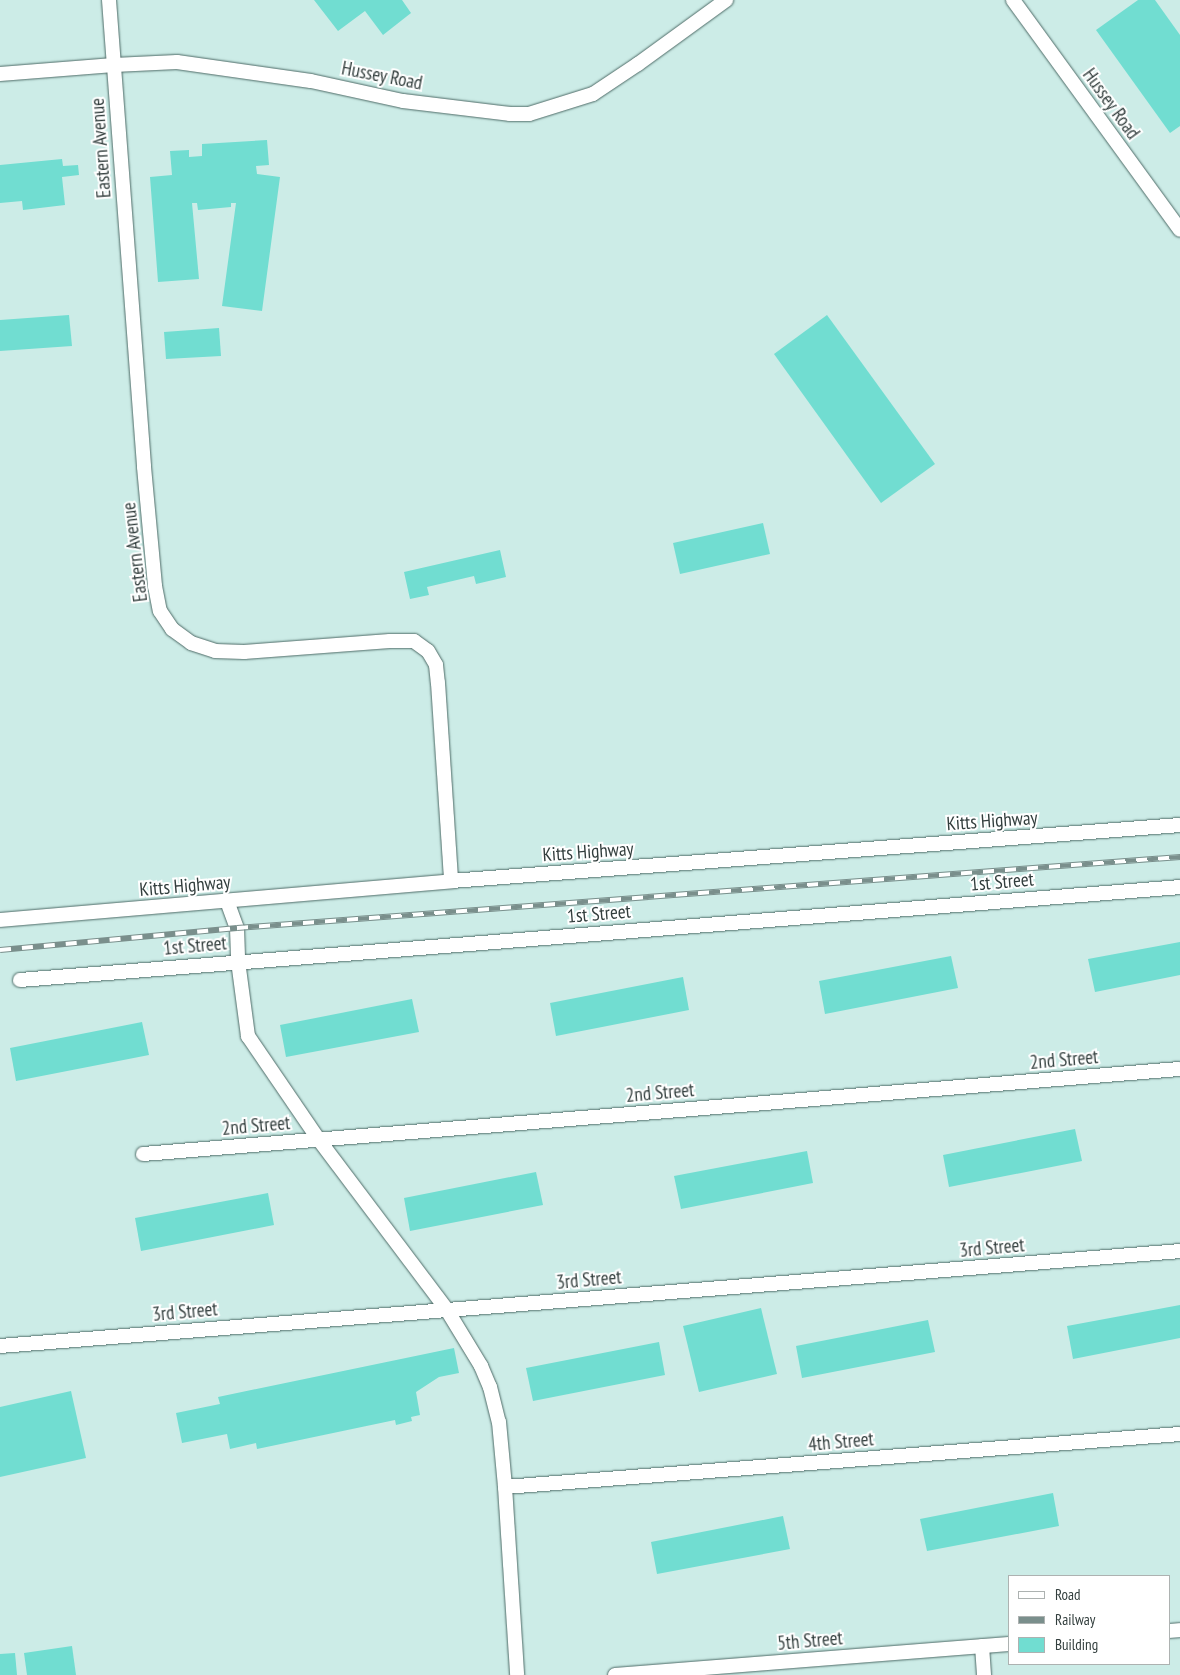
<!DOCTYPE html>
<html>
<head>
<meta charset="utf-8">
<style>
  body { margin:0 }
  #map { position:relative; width:1180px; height:1675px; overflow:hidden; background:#ccece7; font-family:"PT Sans Narrow",sans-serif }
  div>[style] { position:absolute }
  .building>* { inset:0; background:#71ddd1 }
  .roads { filter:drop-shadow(0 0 1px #4e6b67) drop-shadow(0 0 1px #4e6b67) }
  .minor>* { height:14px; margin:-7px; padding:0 7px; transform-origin:7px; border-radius:7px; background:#fff }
  .rail>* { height:5.5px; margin-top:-2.75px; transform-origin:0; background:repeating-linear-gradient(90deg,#fff 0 11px,#7a8f8c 0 22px); box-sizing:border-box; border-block:1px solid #7a8f8c }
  span { translate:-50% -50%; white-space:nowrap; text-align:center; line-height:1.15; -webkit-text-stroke:4px #fff; paint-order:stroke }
  .street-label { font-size:19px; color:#323e3d }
  .legend { position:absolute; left:1008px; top:1575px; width:162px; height:90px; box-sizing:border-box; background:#fff; border:1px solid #adb2b1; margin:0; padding:6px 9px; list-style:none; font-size:15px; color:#323e3d }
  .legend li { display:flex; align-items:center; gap:10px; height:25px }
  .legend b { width:25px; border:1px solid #adb2b1 }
</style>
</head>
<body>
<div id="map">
  <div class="building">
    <div style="clip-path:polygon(314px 0,402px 0,411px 13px,383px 35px,365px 11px,338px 31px)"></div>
    <div style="clip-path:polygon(1138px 0,1155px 0,1180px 35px,1180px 126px,1170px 133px,1096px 30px)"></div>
    <div style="clip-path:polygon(267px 140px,269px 165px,256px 166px,257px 174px,280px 177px,262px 311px,222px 306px,236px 203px,231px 203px,231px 207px,198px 210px,197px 203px,192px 203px,199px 279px,158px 282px,150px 177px,172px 175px,170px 151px,189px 150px,189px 157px,202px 156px,202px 144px)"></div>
    <div style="clip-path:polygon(62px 159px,63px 166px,78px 165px,79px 175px,62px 177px,65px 205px,23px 210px,22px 201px,0 203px,0 165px)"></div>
    <div style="clip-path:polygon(69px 315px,72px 346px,0 351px,0 320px)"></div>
    <div style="clip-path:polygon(827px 315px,935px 464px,881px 503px,774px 354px)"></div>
    <div style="clip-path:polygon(219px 328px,221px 356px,166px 359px,164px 332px)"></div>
    <div style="clip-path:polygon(763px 523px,770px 554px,680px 574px,673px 543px)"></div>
    <div style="clip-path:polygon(500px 550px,506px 577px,476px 584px,474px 576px,427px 587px,429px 595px,410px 599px,404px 572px)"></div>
    <div style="clip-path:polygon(1180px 942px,1180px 975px,1095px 992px,1088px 959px)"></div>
    <div style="clip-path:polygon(951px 956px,958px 988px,825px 1014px,819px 981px)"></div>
    <div style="clip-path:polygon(683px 977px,689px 1010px,556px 1036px,550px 1003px)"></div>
    <div style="clip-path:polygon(412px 999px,419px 1032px,286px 1057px,280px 1025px)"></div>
    <div style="clip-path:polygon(142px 1022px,149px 1055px,16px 1081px,10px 1048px)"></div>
    <div style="clip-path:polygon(1075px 1129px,1082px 1161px,949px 1187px,943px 1155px)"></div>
    <div style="clip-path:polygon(807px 1151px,813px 1183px,681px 1209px,674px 1176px)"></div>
    <div style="clip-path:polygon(536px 1172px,543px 1205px,410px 1231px,404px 1198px)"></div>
    <div style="clip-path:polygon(268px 1193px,274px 1225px,141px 1251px,135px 1218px)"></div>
    <div style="clip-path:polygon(1180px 1305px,1180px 1338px,1073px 1359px,1067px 1326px)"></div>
    <div style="clip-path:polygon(761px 1308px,777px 1374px,699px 1392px,683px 1326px)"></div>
    <div style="clip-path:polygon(928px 1320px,935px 1352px,802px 1378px,796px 1346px)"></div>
    <div style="clip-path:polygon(659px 1342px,665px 1375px,533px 1401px,526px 1368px)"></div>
    <div style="clip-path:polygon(454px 1348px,459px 1373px,439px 1377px,416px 1392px,420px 1415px,411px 1417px,412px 1421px,396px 1425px,395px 1420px,257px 1449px,256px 1443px,230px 1449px,227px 1434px,182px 1443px,176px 1413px,220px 1404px,218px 1397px)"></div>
    <div style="clip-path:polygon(71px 1391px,86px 1458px,0 1477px,0 1407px)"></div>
    <div style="clip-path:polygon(1053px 1493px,1059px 1526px,927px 1551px,920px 1519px)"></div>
    <div style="clip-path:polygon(783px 1516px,790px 1549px,657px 1574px,651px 1542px)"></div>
    <div style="clip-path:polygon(72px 1646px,76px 1675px,27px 1675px,24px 1653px)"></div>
    <div style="clip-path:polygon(15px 1653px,17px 1675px,0 1675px,0 1654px)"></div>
  </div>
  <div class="roads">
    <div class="minor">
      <div style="left:109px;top:0;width:468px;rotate:85.7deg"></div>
      <div style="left:144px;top:467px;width:120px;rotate:84.7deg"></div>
      <div style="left:155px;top:586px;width:25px;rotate:79deg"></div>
      <div style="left:160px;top:611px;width:22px;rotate:56deg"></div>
      <div style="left:172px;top:629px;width:24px;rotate:36deg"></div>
      <div style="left:191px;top:643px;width:25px;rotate:18deg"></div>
      <div style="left:215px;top:651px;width:29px;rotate:2deg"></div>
      <div style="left:244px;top:652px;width:146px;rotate:-4.3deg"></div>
      <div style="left:390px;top:641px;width:24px"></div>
      <div style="left:414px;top:641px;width:17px;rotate:36deg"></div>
      <div style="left:428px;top:651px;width:16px;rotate:60deg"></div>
      <div style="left:436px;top:665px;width:18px;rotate:84deg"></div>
      <div style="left:438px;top:683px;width:198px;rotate:86.2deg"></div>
      <div style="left:1013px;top:0;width:284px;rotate:54deg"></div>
      <div style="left:0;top:74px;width:114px;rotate:-4.5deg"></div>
      <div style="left:114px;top:65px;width:63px;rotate:-2.7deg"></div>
      <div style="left:177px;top:62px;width:135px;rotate:8.1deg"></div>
      <div style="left:311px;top:81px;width:94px;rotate:12.3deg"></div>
      <div style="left:403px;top:101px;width:108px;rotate:6.9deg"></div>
      <div style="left:510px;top:114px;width:19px"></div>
      <div style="left:529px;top:114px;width:67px;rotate:-17.4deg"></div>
      <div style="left:593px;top:94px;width:54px;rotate:-33.7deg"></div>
      <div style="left:638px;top:64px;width:109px;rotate:-36deg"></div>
      <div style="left:227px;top:901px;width:29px;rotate:70deg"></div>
      <div style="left:237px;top:928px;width:33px;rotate:88deg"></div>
      <div style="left:238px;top:961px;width:76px;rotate:82.4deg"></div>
      <div style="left:248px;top:1036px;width:126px;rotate:55.7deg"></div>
      <div style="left:319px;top:1140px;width:213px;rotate:53deg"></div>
      <div style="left:447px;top:1310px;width:66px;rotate:58.7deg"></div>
      <div style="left:481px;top:1366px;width:23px;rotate:67deg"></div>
      <div style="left:490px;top:1387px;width:36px;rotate:76deg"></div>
      <div style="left:499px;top:1422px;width:65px;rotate:84.7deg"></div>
      <div style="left:505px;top:1487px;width:188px;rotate:86.3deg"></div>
      <div style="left:0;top:920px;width:453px;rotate:-4.9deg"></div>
      <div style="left:451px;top:881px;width:731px;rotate:-4.39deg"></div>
      <div style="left:20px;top:980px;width:1164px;rotate:-4.58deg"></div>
      <div style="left:143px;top:1154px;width:1040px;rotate:-4.69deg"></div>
      <div style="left:0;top:1346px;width:1184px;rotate:-4.6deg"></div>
      <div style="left:505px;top:1487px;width:677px;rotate:-4.49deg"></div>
      <div style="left:1169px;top:1631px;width:11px;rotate:-5deg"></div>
      <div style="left:982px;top:1646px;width:29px;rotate:86deg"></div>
      <div style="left:615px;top:1675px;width:395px;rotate:-4.5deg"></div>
    </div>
  </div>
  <div class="rail">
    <div style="left:0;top:950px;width:238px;rotate:-5.3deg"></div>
    <div style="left:237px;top:928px;width:946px;rotate:-4.31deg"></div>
  </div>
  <div class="street-label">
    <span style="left:382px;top:76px;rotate:11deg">Hussey Road</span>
    <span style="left:1111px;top:104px;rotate:54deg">Hussey Road</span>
    <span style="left:101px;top:148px;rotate:-94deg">Eastern Avenue</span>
    <span style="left:135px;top:552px;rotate:-97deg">Eastern Avenue</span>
    <span style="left:992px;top:821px;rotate:-4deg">Kitts Highway</span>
    <span style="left:588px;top:852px;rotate:-4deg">Kitts Highway</span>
    <span style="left:1002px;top:882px;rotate:-5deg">1st Street</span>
    <span style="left:185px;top:886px;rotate:-5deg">Kitts Highway</span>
    <span style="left:599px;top:914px;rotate:-5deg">1st Street</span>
    <span style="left:195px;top:946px;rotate:-5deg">1st Street</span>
    <span style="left:1064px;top:1060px;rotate:-5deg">2nd Street</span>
    <span style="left:660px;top:1093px;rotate:-5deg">2nd Street</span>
    <span style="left:256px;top:1126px;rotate:-5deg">2nd Street</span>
    <span style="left:992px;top:1248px;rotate:-5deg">3rd Street</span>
    <span style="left:589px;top:1280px;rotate:-5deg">3rd Street</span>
    <span style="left:185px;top:1312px;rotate:-5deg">3rd Street</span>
    <span style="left:841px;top:1442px;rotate:-5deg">4th Street</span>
    <span style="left:810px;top:1641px;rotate:-5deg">5th Street</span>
  </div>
  <ul class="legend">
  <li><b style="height:6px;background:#fff"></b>Road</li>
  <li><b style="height:6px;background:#7a8f8c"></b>Railway</li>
  <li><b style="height:14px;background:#71ddd1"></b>Building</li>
  </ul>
</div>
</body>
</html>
